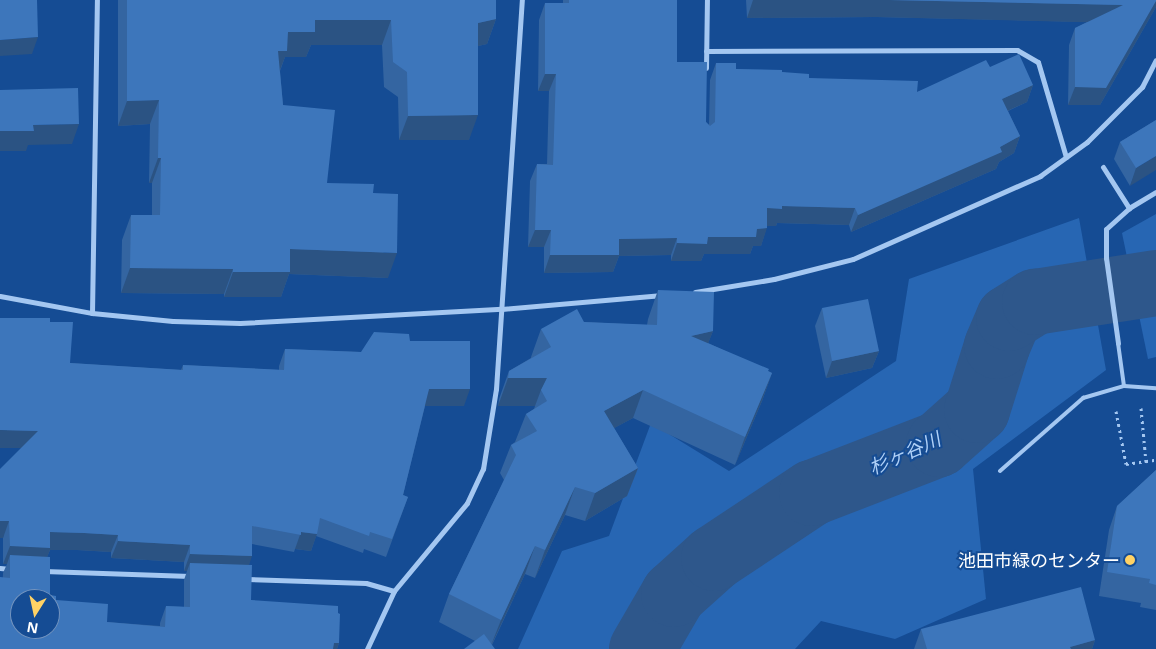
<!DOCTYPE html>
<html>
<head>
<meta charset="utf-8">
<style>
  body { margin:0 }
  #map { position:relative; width:1156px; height:649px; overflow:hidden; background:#154c94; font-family:"Open Sans","Noto Sans JP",sans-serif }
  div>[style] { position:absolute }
  .green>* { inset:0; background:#2766b3 }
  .river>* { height:66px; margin:-33px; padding:0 33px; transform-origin:33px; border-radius:33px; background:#2e578b }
  .path>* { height:3px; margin-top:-1.5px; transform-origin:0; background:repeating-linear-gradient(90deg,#a4c7f1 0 2.5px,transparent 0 6.5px) }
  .service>* { height:4px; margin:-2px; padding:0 2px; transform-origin:2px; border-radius:2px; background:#a4c7f1 }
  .minor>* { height:5px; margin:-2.5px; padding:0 2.5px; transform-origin:2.5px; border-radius:2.5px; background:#a4c7f1 }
  .wall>* { inset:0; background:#3465a1 }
  .shaded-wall>* { inset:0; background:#2b5383 }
  .building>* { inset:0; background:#3d76bb }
  .dots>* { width:14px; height:14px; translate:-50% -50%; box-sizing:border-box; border:2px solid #154c94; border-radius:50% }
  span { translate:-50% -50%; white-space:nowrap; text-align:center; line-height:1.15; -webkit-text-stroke:4px #154c94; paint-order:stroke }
  .poi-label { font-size:18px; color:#fff }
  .right { translate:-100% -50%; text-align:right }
  .water-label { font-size:19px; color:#b0d1f8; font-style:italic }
  .north { position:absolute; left:10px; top:589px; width:50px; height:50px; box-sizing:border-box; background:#154c94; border:1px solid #7394bf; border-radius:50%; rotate:190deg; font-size:14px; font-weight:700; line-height:20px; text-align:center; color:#fff }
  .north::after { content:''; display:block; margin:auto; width:18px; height:22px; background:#ffd265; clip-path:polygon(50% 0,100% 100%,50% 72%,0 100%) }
</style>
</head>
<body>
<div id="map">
  <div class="green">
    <div style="clip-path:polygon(1156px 214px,1156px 357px,1148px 359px,1122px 233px)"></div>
    <div style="clip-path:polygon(1079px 218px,1106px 370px,973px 469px,986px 599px,895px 639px,821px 621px,795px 649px,518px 649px,562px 551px,609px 536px,651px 423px,729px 471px,896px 361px,909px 279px)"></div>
  </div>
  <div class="river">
    <div style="left:642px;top:649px;width:64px;rotate:-59.8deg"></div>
    <div style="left:674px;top:594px;width:54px;rotate:-42deg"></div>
    <div style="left:714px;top:558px;width:118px;rotate:-33.6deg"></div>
    <div style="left:812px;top:493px;width:136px;rotate:-21.1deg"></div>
    <div style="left:939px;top:444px;width:51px;rotate:-41.8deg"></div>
    <div style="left:977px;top:410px;width:67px;rotate:-72.6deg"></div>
    <div style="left:997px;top:346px;width:30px;rotate:-67deg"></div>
    <div style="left:1009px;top:318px;width:31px;rotate:-32deg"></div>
    <div style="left:1035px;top:302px;width:122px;rotate:-8.9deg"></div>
  </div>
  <div class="path">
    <div style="left:1141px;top:408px;width:54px;rotate:84.7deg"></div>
    <div style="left:1116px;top:411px;width:54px;rotate:79.3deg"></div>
    <div style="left:1126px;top:464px;width:30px;rotate:-8deg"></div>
  </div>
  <div class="service">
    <div style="left:1118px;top:343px;width:43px;rotate:82.1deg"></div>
    <div style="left:1124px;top:386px;width:32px;rotate:4deg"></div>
    <div style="left:1000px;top:471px;width:111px;rotate:-41.3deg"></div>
    <div style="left:1083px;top:398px;width:43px;rotate:-16.3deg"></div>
  </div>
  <div class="minor">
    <div style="left:706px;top:51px;width:311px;rotate:-0.2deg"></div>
    <div style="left:1017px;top:50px;width:24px;rotate:30deg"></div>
    <div style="left:1038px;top:62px;width:99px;rotate:73.6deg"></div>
    <div style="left:706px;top:68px;width:68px;rotate:-89.2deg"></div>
    <div style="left:1103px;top:167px;width:49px;rotate:57.6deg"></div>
    <div style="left:695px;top:292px;width:80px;rotate:-9.3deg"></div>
    <div style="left:774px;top:279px;width:81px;rotate:-14.2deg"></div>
    <div style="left:853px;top:259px;width:205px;rotate:-23.9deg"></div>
    <div style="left:1040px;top:176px;width:58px;rotate:-35.9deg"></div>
    <div style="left:1087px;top:142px;width:78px;rotate:-45deg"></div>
    <div style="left:1142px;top:87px;width:30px;rotate:-63deg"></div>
    <div style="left:0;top:296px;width:94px;rotate:10.5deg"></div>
    <div style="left:92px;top:313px;width:81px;rotate:5.6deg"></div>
    <div style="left:173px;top:321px;width:67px;rotate:1.7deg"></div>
    <div style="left:240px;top:323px;width:262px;rotate:-3.1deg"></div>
    <div style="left:502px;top:309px;width:161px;rotate:-5deg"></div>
    <div style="left:92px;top:313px;width:313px;rotate:-89.1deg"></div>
    <div style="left:1118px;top:343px;width:86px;rotate:-98deg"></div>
    <div style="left:1106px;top:258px;width:29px;rotate:-90deg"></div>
    <div style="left:1106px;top:229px;width:31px;rotate:-42deg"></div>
    <div style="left:1129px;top:208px;width:31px;rotate:-31deg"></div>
    <div style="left:0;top:568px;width:10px;rotate:6deg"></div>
    <div style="left:44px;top:571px;width:146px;rotate:2deg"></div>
    <div style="left:246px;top:579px;width:120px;rotate:1.9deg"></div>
    <div style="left:366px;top:583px;width:29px;rotate:16deg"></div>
    <div style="left:367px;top:649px;width:64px;rotate:-65deg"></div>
    <div style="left:394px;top:591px;width:114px;rotate:-50.3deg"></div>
    <div style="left:467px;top:503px;width:38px;rotate:-65deg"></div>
    <div style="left:483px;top:469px;width:81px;rotate:-80.8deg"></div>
    <div style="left:496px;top:389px;width:390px;rotate:-86.2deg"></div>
  </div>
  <div class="wall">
    <div style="clip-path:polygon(118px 0,496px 0,496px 19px,487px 44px,478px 46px,469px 140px,399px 140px,398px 97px,384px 87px,382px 45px,311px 45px,306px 57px,285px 57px,280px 71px,283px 105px,327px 183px,373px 193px,388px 278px,289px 274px,281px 297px,224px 297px,224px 294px,121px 293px,122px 240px,131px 215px,152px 215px,152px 183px,149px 183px,150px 124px,118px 126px)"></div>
    <div style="clip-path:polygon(563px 0,677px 0,677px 62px,706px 122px,709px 125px,710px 80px,716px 63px,736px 69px,782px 72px,809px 78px,917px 92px,990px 67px,1033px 85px,1027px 102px,1008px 111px,1020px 136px,1014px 153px,999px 162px,996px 169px,851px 232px,849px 225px,777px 223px,776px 226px,767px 226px,761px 246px,753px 246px,750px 254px,704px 254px,701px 261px,671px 261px,671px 255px,619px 256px,613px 272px,544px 273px,544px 247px,528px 247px,530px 181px,537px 164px,547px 164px,549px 91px,538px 91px,539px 20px,545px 3px,563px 3px)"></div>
    <div style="clip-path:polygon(746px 0,1156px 0,1156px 7px,1100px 105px,1068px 105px,1069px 45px,1075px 28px,1087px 22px,876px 17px,747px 18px)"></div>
    <div style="clip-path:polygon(1156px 120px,1130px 186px,1114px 159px,1120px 142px)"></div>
    <div style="clip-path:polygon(658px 290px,713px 331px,708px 343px,772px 373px,762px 401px,735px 465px,633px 418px,614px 428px,638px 468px,627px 496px,585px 521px,565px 515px,535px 578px,525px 574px,492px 645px,475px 641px,439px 622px,449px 594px,504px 480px,500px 473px,511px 445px,515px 442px,526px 414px,534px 409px,535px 406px,498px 406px,499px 399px,509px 371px,531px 358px,531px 357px,541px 329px,584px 322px,647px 325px,648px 319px)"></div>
    <div style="clip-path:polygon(822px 308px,879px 351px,872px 368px,826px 378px,815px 326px)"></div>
    <div style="clip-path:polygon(evenodd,50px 322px,70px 363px,181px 370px,183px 365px,279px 370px,279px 366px,285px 349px,361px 352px,410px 341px,464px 406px,425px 406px,403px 495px,408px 497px,386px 557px,364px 549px,363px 553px,316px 536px,311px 551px,295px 549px,294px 552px,252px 544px,249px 565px,251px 600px,339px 643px,337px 649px,0 649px,3px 573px,7px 564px,3px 564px,3px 538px,21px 448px,0 448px,50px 322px,50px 550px,77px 550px,111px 552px,111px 558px,184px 562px,184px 571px,187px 571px,184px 580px,184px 607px,166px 606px,160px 623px,160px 626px,107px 622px,56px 600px,50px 595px,47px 557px,50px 550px)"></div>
    <div style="clip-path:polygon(1156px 470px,1156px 610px,1140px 607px,1141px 603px,1099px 596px,1109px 530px,1117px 506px)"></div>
    <div style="clip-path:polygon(921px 629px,1095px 640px,1092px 649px,914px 649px)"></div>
  </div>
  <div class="shaded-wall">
    <div style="clip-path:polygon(753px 0,889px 0,1123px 5px,1117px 23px,876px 17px,747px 18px)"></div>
    <div style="clip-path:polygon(1156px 1px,1156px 7px,1100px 105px,1068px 105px,1075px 87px)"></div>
    <div style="clip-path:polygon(496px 19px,487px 44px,469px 48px,478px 23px)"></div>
    <div style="clip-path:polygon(315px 20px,391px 20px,382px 45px,311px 45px,306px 57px,285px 57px,278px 75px,278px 51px,288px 32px)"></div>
    <div style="clip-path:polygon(38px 37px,32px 54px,0 56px,0 40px)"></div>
    <div style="clip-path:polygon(545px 74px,556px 74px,549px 91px,538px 91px)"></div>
    <div style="clip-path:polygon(1033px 85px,1027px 102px,996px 116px,1002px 99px)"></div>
    <div style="clip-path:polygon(159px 100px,150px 124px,118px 126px,127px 101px)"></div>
    <div style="clip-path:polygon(478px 115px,469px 140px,399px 140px,408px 116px)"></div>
    <div style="clip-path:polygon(79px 124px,72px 144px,28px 145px,26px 151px,0 151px,0 131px,33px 125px)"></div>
    <div style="clip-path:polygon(1020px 136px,1014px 153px,999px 162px,996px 169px,851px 232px,858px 215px,1000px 147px)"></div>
    <div style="clip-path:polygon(1156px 156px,1156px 170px,1130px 186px,1136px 168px)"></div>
    <div style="clip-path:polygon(158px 158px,161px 158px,152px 183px,149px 183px)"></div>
    <div style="clip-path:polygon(782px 206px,855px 208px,849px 225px,777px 223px,776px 226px,761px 226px,767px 208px)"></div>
    <div style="clip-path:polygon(767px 228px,761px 246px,753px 246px,750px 254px,704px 254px,701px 261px,671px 261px,677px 243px,708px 237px,757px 229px)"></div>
    <div style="clip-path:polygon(535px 230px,551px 230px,544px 247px,528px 247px)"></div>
    <div style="clip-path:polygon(677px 238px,671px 255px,619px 256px,613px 272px,544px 273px,550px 255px,619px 239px)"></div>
    <div style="clip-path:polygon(290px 249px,397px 253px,388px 278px,289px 274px,281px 297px,224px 297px,233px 272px)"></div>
    <div style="clip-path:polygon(130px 268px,233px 269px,224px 294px,121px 293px)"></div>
    <div style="clip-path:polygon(713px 331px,702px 359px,691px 336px)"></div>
    <div style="clip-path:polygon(879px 351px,872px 368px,826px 378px,832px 361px)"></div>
    <div style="clip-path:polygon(772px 373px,762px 401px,735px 465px,745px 437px)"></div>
    <div style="clip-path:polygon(508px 378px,547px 378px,541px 390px,535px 406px,498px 406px)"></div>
    <div style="clip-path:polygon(429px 389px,470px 389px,464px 406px,423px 406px)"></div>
    <div style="clip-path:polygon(643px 390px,633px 418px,594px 439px,604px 411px)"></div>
    <div style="clip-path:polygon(0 430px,38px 431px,32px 448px,0 448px)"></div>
    <div style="clip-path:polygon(638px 468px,627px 496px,585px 521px,595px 493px)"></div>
    <div style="clip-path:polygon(575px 487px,565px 515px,535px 578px,545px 550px)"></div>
    <div style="clip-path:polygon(0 521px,9px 521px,3px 538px,0 538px)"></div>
    <div style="clip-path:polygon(50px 532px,84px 533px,118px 535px,111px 552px,77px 550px,50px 550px,44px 565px,10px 555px,7px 564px,3px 564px,10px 546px)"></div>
    <div style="clip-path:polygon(301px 532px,317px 534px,311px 551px,295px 549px)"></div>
    <div style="clip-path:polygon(118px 541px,190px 545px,184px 562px,111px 558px)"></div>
    <div style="clip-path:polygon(535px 546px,525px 574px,490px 648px,501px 620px)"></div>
    <div style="clip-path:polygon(190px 554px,252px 556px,246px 574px,190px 563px,187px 571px,184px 571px)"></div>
    <div style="clip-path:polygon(1095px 640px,1092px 649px,1070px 649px,1070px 647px)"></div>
    <div style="clip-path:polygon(334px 643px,339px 643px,337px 649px,332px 649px)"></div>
  </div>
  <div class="building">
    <div style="clip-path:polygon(0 0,37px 0,38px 37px,0 40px)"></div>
    <div style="clip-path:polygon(127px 0,496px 0,496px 19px,478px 23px,478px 115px,408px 116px,407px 72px,393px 62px,391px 20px,315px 20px,315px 32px,288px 32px,287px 51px,278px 51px,283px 105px,335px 110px,327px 183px,374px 184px,373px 193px,398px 194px,397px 253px,290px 249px,290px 272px,233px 272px,233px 269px,130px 268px,131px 215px,160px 215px,161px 158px,158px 158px,159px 100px,127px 101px)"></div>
    <div style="clip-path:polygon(569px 0,677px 0,677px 62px,707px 62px,706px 122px,710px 126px,715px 122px,716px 63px,736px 63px,736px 69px,782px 70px,782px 72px,809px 74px,809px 78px,918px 81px,917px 92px,986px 60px,990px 67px,1019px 54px,1033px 85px,1002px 99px,1020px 136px,1000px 147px,1002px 152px,858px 215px,855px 208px,782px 206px,782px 209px,767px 208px,767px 228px,757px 229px,756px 237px,708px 237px,707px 244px,677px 243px,677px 238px,619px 239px,619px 255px,550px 255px,551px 230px,535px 230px,537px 164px,553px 165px,556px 74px,545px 74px,545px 3px,569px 3px)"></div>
    <div style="clip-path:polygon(889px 0,1156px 0,1156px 1px,1106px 88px,1075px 87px,1075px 28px,1123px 5px)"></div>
    <div style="clip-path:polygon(78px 88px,79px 124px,33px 125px,34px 131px,0 131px,0 90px)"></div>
    <div style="clip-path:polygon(1156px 120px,1156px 156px,1136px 168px,1120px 142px)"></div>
    <div style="clip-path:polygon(658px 290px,714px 292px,713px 331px,691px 336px,769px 369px,768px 371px,772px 373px,745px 437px,643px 390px,604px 411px,638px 468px,595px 493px,575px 487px,545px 550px,535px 546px,501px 620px,449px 594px,516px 455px,511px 445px,537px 431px,526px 414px,547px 401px,541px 390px,547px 378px,508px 378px,509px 371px,551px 347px,541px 329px,577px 309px,584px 322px,657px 325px)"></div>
    <div style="clip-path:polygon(868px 299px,879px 351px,832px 361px,822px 308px)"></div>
    <div style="clip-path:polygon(0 318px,50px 318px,50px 322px,73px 322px,70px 363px,183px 370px,183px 365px,284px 370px,285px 349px,361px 352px,374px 332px,409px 334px,410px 341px,470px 341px,470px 389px,429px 389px,403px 495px,408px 497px,392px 539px,370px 532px,369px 536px,320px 518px,317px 534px,301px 532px,301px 535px,252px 526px,252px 556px,190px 554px,190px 545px,118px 541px,118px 535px,84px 533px,50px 532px,50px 548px,10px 546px,9px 521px,0 521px,0 469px,38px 431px,0 430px)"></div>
    <div style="clip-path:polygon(1156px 470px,1156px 585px,1149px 583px,1150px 579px,1107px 572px,1117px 506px)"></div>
    <div style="clip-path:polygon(evenodd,10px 555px,50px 557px,50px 595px,56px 596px,56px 600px,108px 604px,107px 622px,165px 627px,166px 606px,190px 607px,190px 563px,252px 565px,251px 600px,338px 606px,338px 613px,340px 614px,339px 643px,334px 643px,333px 649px,0 649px,0 577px,10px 578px,10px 555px,20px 599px,50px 599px,50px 629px,20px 629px,20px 599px)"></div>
    <div style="clip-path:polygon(1081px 587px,1095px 640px,1070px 647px,1071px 649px,927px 649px,921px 629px)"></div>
    <div style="clip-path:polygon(484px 634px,495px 649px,464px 649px)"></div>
  </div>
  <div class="dots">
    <div style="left:1130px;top:560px;background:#ffd265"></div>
  </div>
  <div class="poi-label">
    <span class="right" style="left:1120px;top:560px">池田市緑のセンター</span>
  </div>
  <div class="water-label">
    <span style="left:905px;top:454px;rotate:-24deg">杉ヶ谷川</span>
  </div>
  <div class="north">N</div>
</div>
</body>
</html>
